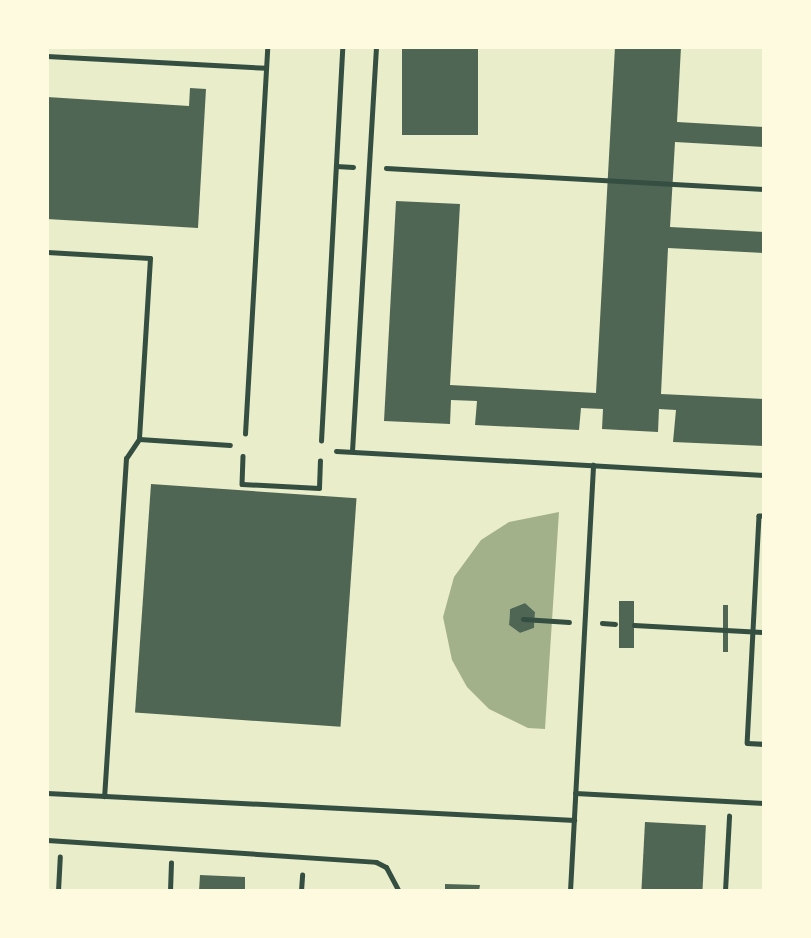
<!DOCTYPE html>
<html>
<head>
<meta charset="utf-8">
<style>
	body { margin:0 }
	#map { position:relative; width:811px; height:938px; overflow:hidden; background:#e9edc9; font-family:Raleway,sans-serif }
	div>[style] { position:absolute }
	.water>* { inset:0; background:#a3b18a }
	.building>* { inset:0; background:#4f6655; transform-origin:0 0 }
	.path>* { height:4.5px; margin:-2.25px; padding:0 2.25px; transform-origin:2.25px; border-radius:2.25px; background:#344e41 }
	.service>* { height:5px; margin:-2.5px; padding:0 2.5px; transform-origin:2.5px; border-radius:2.5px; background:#344e41 }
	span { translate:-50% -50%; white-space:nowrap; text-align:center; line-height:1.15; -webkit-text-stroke:5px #fefae0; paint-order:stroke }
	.frame { position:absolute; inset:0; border:49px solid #fefae0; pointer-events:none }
</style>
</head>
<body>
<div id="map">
	<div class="water">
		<div style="clip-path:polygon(evenodd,559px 512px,545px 729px,528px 728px,489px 709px,467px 687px,452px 660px,443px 617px,454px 577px,481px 540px,509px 522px,559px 512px,525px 603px,535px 612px,534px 628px,520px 633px,509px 625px,510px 609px,525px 603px)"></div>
	</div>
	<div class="building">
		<div style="left:402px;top:47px;width:76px;height:88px"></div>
		<div style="clip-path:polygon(615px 47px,681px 47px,677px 122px,764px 127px,764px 147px,675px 142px,670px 227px,764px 232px,764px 253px,668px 248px,661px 394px,764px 399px,764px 446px,673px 442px,676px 410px,659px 409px,658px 432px,602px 429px,603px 409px,581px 408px,579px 430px,475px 425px,477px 401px,451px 400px,450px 424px,384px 421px,396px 201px,460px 204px,450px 385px,596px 393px)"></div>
		<div style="clip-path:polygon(190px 88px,206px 89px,198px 228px,47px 219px,47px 97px,189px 106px)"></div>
		<div style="left:151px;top:484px;width:206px;height:229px;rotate:4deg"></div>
		<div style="left:619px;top:601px;width:15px;height:47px"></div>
		<div style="clip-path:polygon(525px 603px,535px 612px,534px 628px,520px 633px,509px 625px,510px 609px)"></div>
		<div style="left:723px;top:605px;width:5px;height:47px"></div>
		<div style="left:645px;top:822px;width:61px;height:69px;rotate:3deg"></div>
		<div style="clip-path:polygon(200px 875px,245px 877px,245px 891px,199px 891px)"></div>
		<div style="clip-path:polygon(445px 884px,480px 885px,479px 891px,445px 891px)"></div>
	</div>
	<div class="path">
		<div style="left:47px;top:56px;width:219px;rotate:3.1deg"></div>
		<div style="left:336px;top:166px;width:17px;rotate:3deg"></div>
		<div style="left:386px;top:168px;width:379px;rotate:3.2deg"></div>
		<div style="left:245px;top:434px;width:388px;rotate:-86.7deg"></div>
		<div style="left:321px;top:441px;width:395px;rotate:-86.9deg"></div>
		<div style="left:243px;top:456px;width:28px;rotate:92deg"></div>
		<div style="left:242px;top:484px;width:77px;rotate:3deg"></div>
		<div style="left:319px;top:488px;width:27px;rotate:-88deg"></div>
		<div style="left:764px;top:516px;width:5px;rotate:180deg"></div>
		<div style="left:759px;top:516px;width:227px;rotate:93deg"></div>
		<div style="left:747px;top:743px;width:17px;rotate:3deg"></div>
		<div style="left:523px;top:619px;width:46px;rotate:3.7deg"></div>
		<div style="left:602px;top:623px;width:13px;rotate:4deg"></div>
		<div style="left:634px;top:625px;width:128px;rotate:3.1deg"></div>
		<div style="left:58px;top:891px;width:34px;rotate:-87deg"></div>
		<div style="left:152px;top:891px;width:1px"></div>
		<div style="left:170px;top:891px;width:28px;rotate:-88deg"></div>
		<div style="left:301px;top:891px;width:16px;rotate:-86deg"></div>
		<div style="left:725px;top:891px;width:75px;rotate:-86.9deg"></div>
	</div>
	<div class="service">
		<div style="left:47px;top:252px;width:103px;rotate:3.3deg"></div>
		<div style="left:150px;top:258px;width:181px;rotate:93.5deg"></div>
		<div style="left:139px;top:439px;width:23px;rotate:124deg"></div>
		<div style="left:126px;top:458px;width:339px;rotate:93.7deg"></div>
		<div style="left:139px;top:439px;width:91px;rotate:3.8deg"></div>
		<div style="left:336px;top:451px;width:429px;rotate:3.2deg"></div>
		<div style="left:352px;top:451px;width:405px;rotate:-86.6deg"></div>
		<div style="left:47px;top:793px;width:528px;rotate:2.93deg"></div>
		<div style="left:575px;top:793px;width:189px;rotate:3deg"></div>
		<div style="left:47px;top:840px;width:330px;rotate:3.8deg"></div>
		<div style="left:376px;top:862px;width:11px;rotate:27deg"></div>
		<div style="left:386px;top:867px;width:27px;rotate:62deg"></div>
		<div style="left:570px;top:891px;width:427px;rotate:-86.9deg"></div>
	</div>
	<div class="frame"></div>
</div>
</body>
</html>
